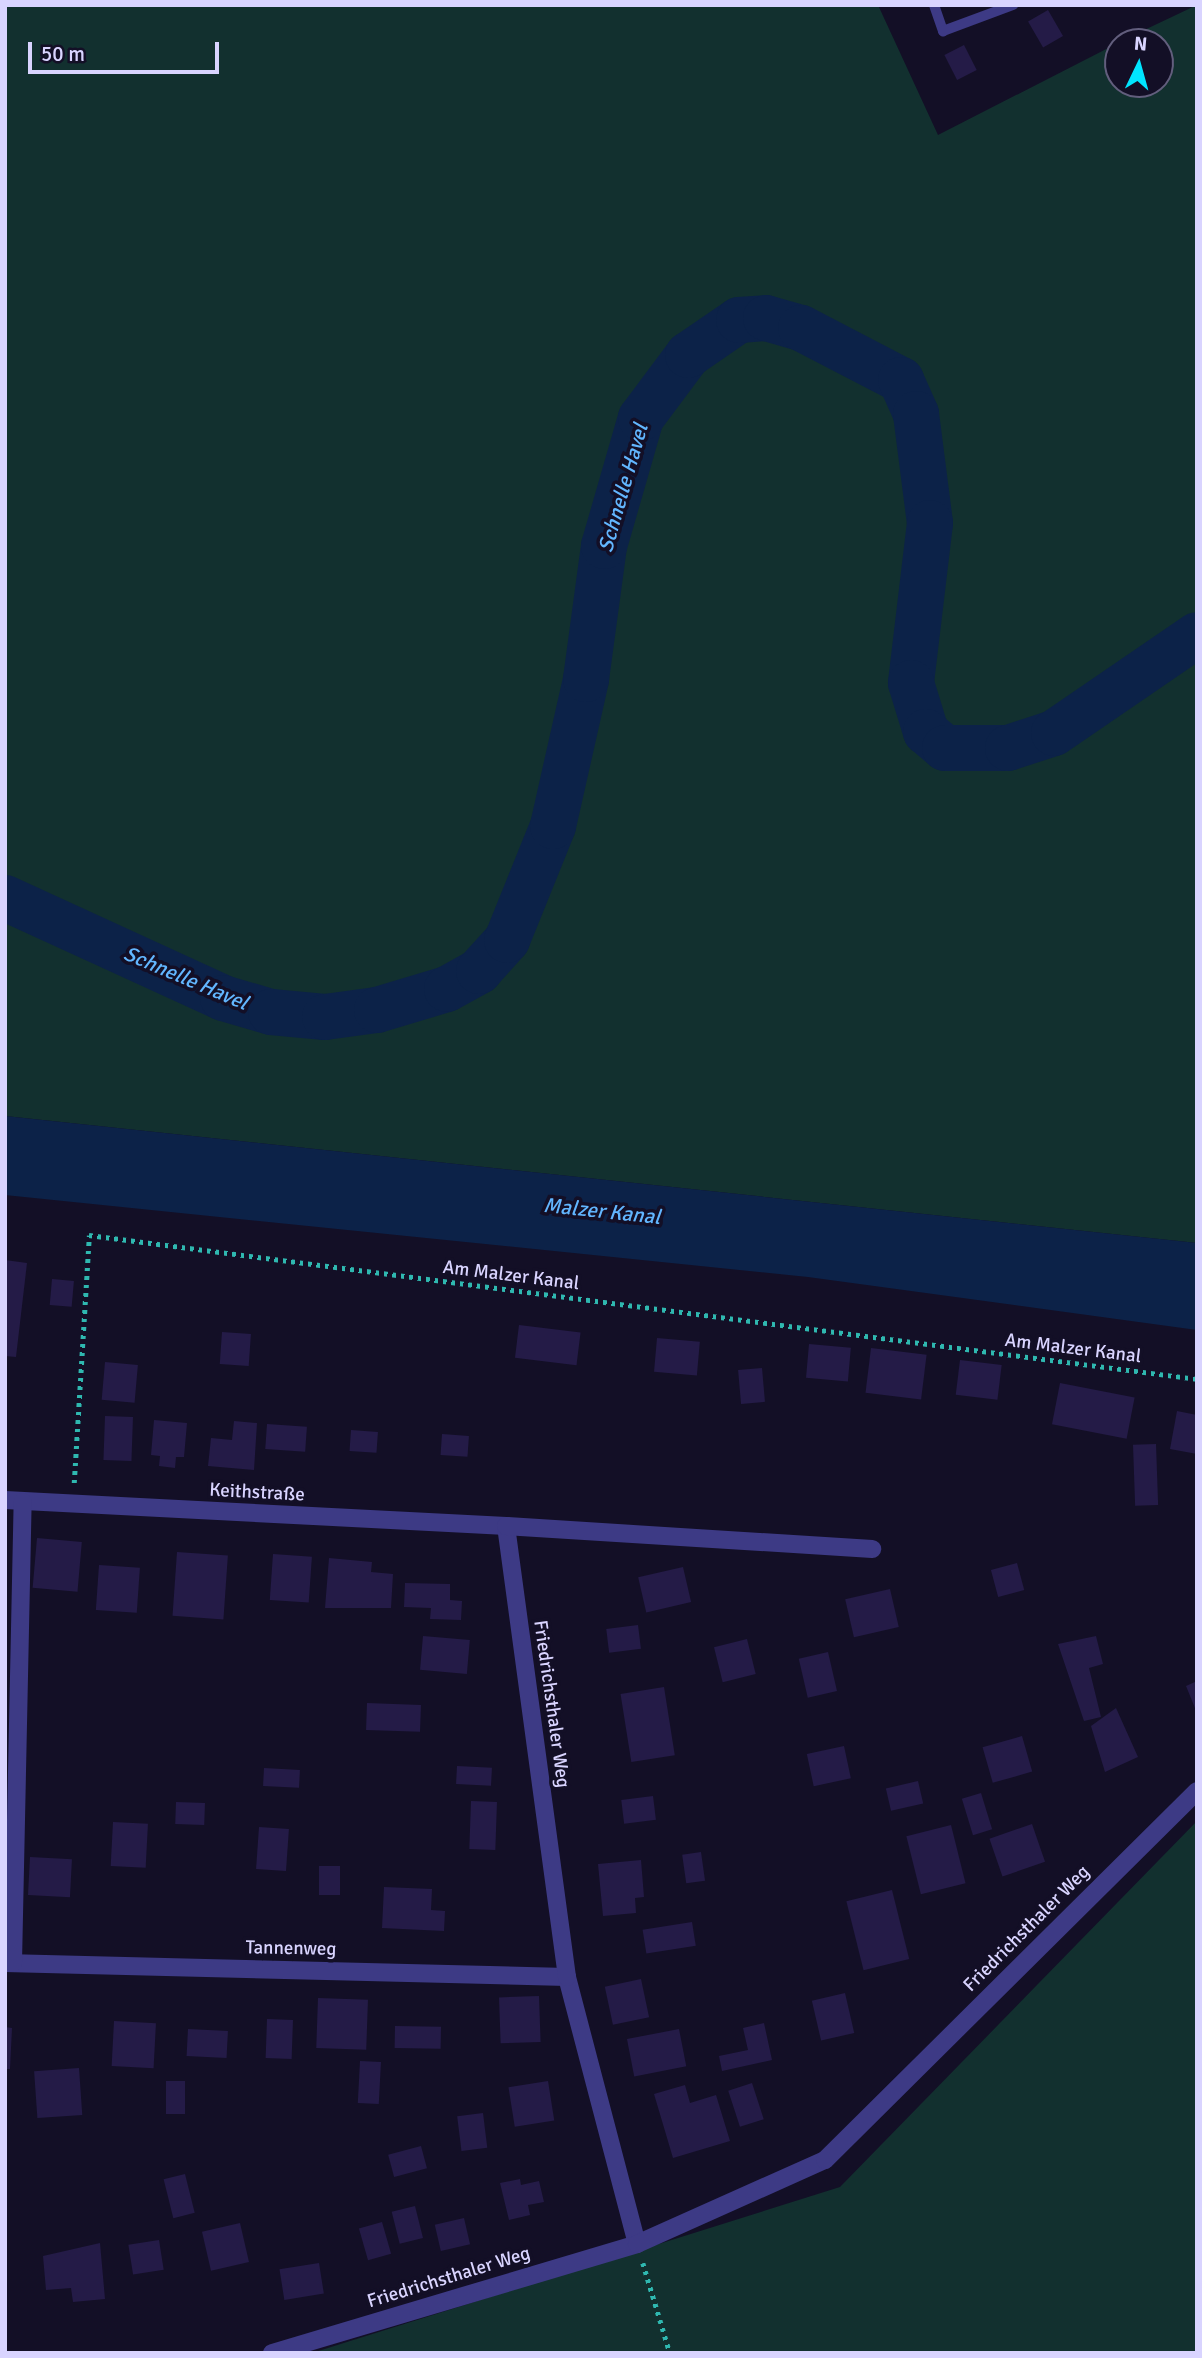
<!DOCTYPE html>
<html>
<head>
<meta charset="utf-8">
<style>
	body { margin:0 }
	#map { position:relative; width:1202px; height:2358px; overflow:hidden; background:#130f26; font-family:Signika,sans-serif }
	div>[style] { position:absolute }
	.green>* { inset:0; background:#12302f }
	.water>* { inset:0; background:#0c2248 }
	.river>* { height:46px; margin:-23px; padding:0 23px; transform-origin:23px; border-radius:23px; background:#0c2248 }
	.building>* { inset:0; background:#241b47; transform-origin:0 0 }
	.path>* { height:4.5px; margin-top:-2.25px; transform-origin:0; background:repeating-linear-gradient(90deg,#2fb8b0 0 3.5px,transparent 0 8.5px) }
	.service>* { height:10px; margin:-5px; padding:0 5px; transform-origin:5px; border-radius:5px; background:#3d3a85 }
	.minor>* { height:18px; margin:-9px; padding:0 9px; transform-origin:9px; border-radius:9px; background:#3d3a85 }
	span { translate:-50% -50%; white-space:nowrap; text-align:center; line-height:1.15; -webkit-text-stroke:7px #130f26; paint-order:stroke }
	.street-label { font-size:19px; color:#d9d4ff }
	.water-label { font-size:21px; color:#62b6ff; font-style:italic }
	.frame { position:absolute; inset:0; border:7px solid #d9d4ff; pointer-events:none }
	.north { position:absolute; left:1104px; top:28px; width:70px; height:70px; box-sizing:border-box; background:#130f26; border:2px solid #625e7d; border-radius:50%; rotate:5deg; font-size:19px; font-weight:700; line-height:28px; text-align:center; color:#d9d4ff }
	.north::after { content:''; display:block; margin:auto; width:24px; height:32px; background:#00e5ff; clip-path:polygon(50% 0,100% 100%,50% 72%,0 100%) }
	.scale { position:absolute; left:28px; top:42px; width:191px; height:32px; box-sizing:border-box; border:4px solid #d9d4ff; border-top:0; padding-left:9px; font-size:21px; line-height:24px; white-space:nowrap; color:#d9d4ff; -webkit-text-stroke:5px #130f26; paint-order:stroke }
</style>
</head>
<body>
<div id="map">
	<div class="green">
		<div style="clip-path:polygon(5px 5px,878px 5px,938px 135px,1118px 43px,1118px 84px,1160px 84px,1160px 42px,1119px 42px,1197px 5px,1197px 1243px,5px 1116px)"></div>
		<div style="clip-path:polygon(1197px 1821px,1197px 2353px,312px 2353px,840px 2187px)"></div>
	</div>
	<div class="water">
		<div style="clip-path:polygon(5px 1116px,1197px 1243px,1197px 1330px,808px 1277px,5px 1195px)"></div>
	</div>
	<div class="river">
		<div style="left:5px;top:898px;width:240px;rotate:24.6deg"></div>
		<div style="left:223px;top:998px;width:50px;rotate:16.3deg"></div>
		<div style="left:271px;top:1012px;width:54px;rotate:5.3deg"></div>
		<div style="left:325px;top:1017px;width:52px;rotate:-7.7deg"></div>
		<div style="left:377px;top:1010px;width:73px;rotate:-16.7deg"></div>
		<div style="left:447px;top:989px;width:37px;rotate:-29deg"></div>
		<div style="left:479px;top:971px;width:42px;rotate:-47.9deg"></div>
		<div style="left:507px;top:940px;width:123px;rotate:-68deg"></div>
		<div style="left:553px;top:826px;width:151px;rotate:-77.3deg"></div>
		<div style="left:586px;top:679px;width:134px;rotate:-82.3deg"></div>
		<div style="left:604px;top:546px;width:133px;rotate:-73.9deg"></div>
		<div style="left:641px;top:418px;width:79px;rotate:-53.3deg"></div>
		<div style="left:688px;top:355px;width:62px;rotate:-34.5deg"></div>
		<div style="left:739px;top:320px;width:27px;rotate:-4deg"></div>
		<div style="left:766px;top:318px;width:36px;rotate:16deg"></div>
		<div style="left:801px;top:328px;width:113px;rotate:27.5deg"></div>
		<div style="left:901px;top:380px;width:37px;rotate:66deg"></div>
		<div style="left:916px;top:414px;width:110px;rotate:82.7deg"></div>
		<div style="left:930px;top:523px;width:161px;rotate:96.8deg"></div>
		<div style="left:911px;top:683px;width:51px;rotate:73deg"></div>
		<div style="left:926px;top:732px;width:25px;rotate:40deg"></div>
		<div style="left:945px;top:748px;width:63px"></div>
		<div style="left:1008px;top:748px;width:48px;rotate:-18.1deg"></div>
		<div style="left:1054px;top:733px;width:173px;rotate:-34.4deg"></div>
	</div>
	<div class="building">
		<div style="left:1048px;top:10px;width:30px;height:23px;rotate:60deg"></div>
		<div style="left:964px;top:45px;width:28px;height:22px;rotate:63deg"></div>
		<div style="clip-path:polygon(5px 1260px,27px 1263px,16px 1357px,5px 1356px)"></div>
		<div style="left:52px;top:1279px;width:22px;height:26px;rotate:5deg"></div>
		<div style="left:519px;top:1325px;width:62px;height:33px;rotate:7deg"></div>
		<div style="left:222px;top:1332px;width:29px;height:32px;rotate:4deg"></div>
		<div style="left:657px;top:1338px;width:43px;height:34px;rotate:5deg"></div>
		<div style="left:809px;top:1344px;width:42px;height:34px;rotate:5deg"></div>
		<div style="left:871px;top:1348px;width:56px;height:45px;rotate:7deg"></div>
		<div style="left:960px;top:1360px;width:42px;height:35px;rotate:7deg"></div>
		<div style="left:105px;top:1362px;width:33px;height:38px;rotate:5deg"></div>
		<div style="left:762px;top:1368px;width:34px;height:24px;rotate:85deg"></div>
		<div style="left:1060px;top:1383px;width:76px;height:42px;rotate:11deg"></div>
		<div style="clip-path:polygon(1177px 1411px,1197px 1415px,1197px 1454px,1170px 1449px)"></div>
		<div style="left:105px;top:1416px;width:28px;height:44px;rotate:2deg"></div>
		<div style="clip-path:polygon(154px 1420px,187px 1423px,184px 1457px,176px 1457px,175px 1468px,159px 1466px,160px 1456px,151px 1455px)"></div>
		<div style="clip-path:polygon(234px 1421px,257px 1423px,254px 1470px,208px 1466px,211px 1438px,232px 1440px)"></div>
		<div style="left:267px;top:1424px;width:40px;height:25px;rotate:4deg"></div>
		<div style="left:351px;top:1430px;width:27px;height:21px;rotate:4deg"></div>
		<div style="left:442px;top:1434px;width:27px;height:21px;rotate:4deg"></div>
		<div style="left:1156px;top:1444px;width:61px;height:23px;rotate:88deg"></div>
		<div style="left:37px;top:1538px;width:45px;height:50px;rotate:5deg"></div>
		<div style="left:177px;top:1552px;width:51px;height:64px;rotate:4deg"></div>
		<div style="left:273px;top:1554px;width:39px;height:46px;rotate:4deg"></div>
		<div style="clip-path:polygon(329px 1558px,372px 1562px,371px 1572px,393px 1574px,391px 1608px,325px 1608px)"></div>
		<div style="left:1017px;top:1563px;width:28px;height:27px;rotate:75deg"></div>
		<div style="left:99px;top:1565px;width:41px;height:45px;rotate:4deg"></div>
		<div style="left:683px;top:1567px;width:36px;height:46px;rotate:77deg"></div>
		<div style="clip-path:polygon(405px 1583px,450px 1584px,450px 1600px,462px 1601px,461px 1620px,430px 1619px,431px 1608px,404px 1607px)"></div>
		<div style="left:890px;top:1589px;width:39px;height:46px;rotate:77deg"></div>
		<div style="left:638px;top:1625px;width:24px;height:32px;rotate:83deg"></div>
		<div style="left:423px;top:1636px;width:47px;height:34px;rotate:5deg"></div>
		<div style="clip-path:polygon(1096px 1636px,1103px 1664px,1089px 1668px,1101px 1717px,1084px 1721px,1058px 1644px)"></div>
		<div style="left:747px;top:1639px;width:36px;height:34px;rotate:76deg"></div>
		<div style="left:828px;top:1652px;width:40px;height:30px;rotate:77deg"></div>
		<div style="clip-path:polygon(1197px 1681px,1197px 1713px,1186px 1686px)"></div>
		<div style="left:664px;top:1687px;width:69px;height:44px;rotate:81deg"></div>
		<div style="left:367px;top:1703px;width:54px;height:27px;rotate:2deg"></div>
		<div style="clip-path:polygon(1116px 1708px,1138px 1757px,1105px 1772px,1091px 1726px)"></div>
		<div style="left:1022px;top:1736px;width:37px;height:41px;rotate:74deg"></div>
		<div style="left:844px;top:1746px;width:33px;height:38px;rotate:78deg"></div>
		<div style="left:457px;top:1766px;width:35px;height:18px;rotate:3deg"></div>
		<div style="left:264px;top:1768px;width:36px;height:18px;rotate:3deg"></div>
		<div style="left:918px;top:1781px;width:23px;height:33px;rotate:77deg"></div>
		<div style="left:981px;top:1793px;width:38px;height:20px;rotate:73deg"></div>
		<div style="left:653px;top:1796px;width:24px;height:32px;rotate:83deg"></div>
		<div style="left:471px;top:1801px;width:26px;height:48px;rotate:2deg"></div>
		<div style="left:176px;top:1802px;width:29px;height:22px;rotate:2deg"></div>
		<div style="left:113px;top:1822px;width:35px;height:44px;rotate:3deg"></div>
		<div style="left:1032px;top:1824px;width:40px;height:45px;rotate:71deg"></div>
		<div style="left:951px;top:1825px;width:60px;height:46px;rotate:76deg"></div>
		<div style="left:259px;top:1827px;width:30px;height:42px;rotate:4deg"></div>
		<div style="left:701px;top:1852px;width:29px;height:19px;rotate:82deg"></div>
		<div style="left:30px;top:1857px;width:42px;height:38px;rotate:3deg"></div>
		<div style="clip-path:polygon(641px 1860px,644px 1897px,635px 1898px,636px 1913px,603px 1916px,598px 1864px)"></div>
		<div style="left:319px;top:1866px;width:21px;height:29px"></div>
		<div style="clip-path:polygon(384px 1887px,432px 1889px,431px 1910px,445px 1911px,444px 1931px,382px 1928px)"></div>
		<div style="left:892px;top:1890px;width:71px;height:47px;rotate:76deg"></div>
		<div style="left:692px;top:1922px;width:24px;height:50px;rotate:81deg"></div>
		<div style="left:641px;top:1979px;width:39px;height:37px;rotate:78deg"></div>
		<div style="left:845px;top:1993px;width:41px;height:34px;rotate:77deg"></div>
		<div style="left:539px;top:1996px;width:46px;height:40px;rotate:88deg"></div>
		<div style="left:318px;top:1998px;width:50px;height:50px;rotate:2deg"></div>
		<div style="left:267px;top:2019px;width:26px;height:39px;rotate:2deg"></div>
		<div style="left:114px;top:2021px;width:42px;height:45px;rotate:3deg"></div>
		<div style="clip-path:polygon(764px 2023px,772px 2060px,722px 2071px,719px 2056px,748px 2050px,743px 2028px)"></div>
		<div style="left:395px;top:2026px;width:46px;height:22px;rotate:1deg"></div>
		<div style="clip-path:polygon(5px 2027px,12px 2028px,10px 2069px,5px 2069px)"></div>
		<div style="left:188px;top:2029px;width:40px;height:27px;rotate:3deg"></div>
		<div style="left:679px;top:2029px;width:38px;height:53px;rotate:79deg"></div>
		<div style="left:360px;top:2061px;width:21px;height:42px;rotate:3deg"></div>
		<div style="left:79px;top:2068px;width:47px;height:45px;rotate:86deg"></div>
		<div style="left:166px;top:2081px;width:19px;height:33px"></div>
		<div style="left:548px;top:2081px;width:40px;height:40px;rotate:81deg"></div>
		<div style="left:752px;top:2083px;width:38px;height:25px;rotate:72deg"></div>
		<div style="clip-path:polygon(685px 2085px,690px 2103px,716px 2095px,730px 2141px,673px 2158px,654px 2094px)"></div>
		<div style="left:483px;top:2113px;width:35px;height:26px;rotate:83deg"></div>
		<div style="left:421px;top:2146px;width:23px;height:34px;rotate:75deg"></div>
		<div style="left:185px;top:2174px;width:40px;height:22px;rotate:76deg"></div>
		<div style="clip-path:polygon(520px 2179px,521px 2185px,539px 2181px,544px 2202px,528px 2205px,530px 2215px,509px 2220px,500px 2183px)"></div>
		<div style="left:415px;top:2206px;width:33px;height:24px;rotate:76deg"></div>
		<div style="left:464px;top:2218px;width:27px;height:30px;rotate:77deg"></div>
		<div style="left:382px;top:2222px;width:33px;height:24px;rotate:74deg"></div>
		<div style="left:240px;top:2223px;width:40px;height:39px;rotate:77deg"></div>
		<div style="left:159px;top:2240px;width:30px;height:31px;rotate:81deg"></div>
		<div style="clip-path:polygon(100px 2243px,105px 2299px,73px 2302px,71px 2288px,46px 2290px,43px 2256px)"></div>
		<div style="left:319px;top:2263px;width:31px;height:40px;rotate:81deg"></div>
	</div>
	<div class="path">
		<div style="left:74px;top:1483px;width:248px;rotate:-86.5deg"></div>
		<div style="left:89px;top:1235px;width:1117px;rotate:7.4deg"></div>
		<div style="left:643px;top:2263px;width:94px;rotate:73.3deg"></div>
	</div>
	<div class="service">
		<div style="left:934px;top:5px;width:28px;rotate:71deg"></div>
		<div style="left:943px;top:31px;width:75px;rotate:-20.4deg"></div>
	</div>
	<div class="minor">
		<div style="left:5px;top:1500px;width:502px;rotate:2.97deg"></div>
		<div style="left:5px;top:1963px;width:562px;rotate:1.43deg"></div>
		<div style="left:13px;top:1963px;width:461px;rotate:-88.8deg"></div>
		<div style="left:637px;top:2244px;width:276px;rotate:-104.7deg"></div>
		<div style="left:567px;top:1977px;width:455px;rotate:-97.7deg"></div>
		<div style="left:506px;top:1526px;width:367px;rotate:3.6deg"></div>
		<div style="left:272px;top:2353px;width:381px;rotate:-16.6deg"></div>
		<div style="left:637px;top:2244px;width:206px;rotate:-24.1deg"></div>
		<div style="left:825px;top:2160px;width:524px;rotate:-44.77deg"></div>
	</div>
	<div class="street-label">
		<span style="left:511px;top:1276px;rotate:7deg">Am Malzer Kanal</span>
		<span style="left:1073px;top:1349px;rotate:7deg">Am Malzer Kanal</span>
		<span style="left:257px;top:1493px;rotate:3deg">Keithstraße</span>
		<span style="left:551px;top:1704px;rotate:82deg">Friedrichsthaler Weg</span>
		<span style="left:1027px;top:1929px;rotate:-45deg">Friedrichsthaler Weg</span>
		<span style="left:291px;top:1949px;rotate:1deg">Tannenweg</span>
		<span style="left:449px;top:2278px;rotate:-17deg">Friedrichsthaler Weg</span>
	</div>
	<div class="water-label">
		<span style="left:623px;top:488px;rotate:-74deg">Schnelle Havel</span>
		<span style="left:186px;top:978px;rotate:23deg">Schnelle Havel</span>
		<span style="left:602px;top:1211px;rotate:6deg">Malzer Kanal</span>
	</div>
	<div class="frame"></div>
	<div class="north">N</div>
	<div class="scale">50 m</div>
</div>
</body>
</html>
